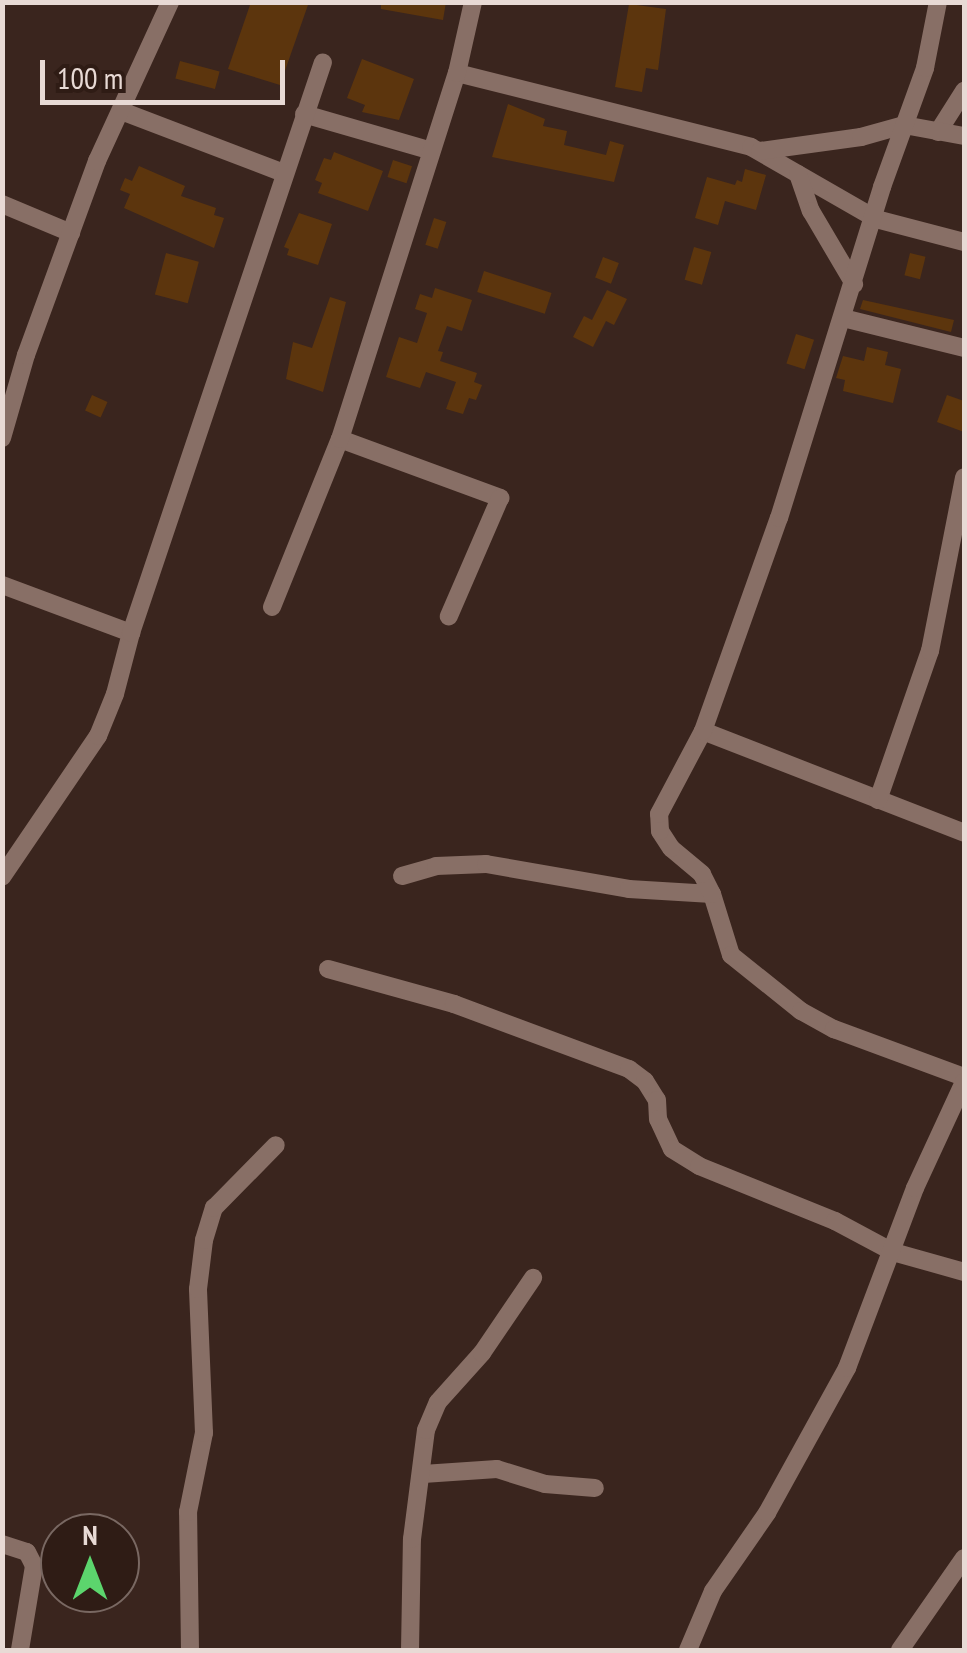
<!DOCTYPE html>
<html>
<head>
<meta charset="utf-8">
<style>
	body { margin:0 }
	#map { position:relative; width:967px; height:1653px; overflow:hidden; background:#3a251e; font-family:"PT Sans Narrow",sans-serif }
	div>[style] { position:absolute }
	.building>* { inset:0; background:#5c350d; transform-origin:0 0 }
	.street>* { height:18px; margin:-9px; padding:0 9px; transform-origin:9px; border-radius:9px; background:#886f66 }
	span { translate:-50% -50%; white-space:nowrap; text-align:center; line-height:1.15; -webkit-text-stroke:10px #2f1c15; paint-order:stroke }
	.frame { position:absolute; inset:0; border:5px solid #e8dad5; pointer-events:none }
	.north { position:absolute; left:40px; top:1513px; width:100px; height:100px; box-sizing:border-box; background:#2f1c15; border:2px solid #796862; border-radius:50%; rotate:0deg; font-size:28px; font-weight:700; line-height:40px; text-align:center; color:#e8dad5 }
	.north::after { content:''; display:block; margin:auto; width:35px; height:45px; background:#5cd56d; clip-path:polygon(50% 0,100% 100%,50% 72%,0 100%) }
	.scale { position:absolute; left:40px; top:60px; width:245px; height:45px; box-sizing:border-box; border:5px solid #e8dad5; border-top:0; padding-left:12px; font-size:30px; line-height:35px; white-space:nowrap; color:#e8dad5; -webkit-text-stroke:8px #2f1c15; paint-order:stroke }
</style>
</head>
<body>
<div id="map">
	<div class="building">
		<div style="clip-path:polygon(251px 2px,309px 2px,280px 85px,228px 69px)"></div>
		<div style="clip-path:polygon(381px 2px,446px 2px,443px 20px,381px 9px)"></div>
		<div style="clip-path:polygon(629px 4px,666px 9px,658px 70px,646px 68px,642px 92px,615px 87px)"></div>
		<div style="clip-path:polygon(362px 59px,414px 79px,399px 120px,362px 112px,365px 105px,347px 98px)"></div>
		<div style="left:180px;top:61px;width:41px;height:18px;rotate:15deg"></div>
		<div style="clip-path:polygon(508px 104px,545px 119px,543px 126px,567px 131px,564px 145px,606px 155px,610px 141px,624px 145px,614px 182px,492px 157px)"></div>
		<div style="clip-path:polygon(334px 152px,383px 171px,368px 211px,318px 193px,322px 183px,315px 180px,324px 158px,331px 160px)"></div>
		<div style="left:393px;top:160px;width:20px;height:18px;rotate:18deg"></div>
		<div style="clip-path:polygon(139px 166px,185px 186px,181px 196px,216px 208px,214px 215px,224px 218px,214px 248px,124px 208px,130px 194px,120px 190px,125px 178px,132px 181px)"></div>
		<div style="clip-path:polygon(745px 169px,766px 175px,756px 210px,725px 201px,718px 225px,695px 218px,707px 177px,735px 185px,737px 180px,742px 182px)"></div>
		<div style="clip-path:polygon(299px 213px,332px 224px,318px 265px,287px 255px,289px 249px,284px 247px)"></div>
		<div style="left:434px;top:218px;width:13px;height:28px;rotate:18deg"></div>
		<div style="left:694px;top:247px;width:18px;height:34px;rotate:16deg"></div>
		<div style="left:166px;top:253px;width:34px;height:43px;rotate:15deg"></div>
		<div style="left:910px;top:253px;width:16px;height:23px;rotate:14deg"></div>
		<div style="left:603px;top:257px;width:17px;height:22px;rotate:21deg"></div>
		<div style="left:484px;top:271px;width:71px;height:22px;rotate:18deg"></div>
		<div style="clip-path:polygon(435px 288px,472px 300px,462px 331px,447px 326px,438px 351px,443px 352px,440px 361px,477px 373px,474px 382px,482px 385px,476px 400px,469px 398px,463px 414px,446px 409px,456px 382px,426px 372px,420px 388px,386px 377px,399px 337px,417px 343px,427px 313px,415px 309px,420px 294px,432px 298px)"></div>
		<div style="clip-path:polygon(607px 290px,627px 299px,614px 325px,606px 321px,593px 347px,573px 337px,584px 316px,592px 320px)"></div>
		<div style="clip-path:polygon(330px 297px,346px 302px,323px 392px,286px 379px,293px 342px,312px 348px)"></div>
		<div style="clip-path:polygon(863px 300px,954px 320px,951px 332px,860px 309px)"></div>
		<div style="left:796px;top:334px;width:19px;height:31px;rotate:18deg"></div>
		<div style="clip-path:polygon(867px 347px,888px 352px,885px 365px,901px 369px,893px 403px,843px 391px,845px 380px,836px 378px,843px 356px,864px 361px)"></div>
		<div style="left:92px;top:395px;width:17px;height:17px;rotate:24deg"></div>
		<div style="clip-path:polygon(947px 395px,964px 401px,964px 432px,937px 422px)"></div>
	</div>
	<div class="street">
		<div style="left:457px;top:73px;width:303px;rotate:14.1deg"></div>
		<div style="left:751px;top:147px;width:144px;rotate:29.9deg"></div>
		<div style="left:876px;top:219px;width:91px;rotate:14.6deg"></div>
		<div style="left:124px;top:112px;width:171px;rotate:20.9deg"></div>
		<div style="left:304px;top:114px;width:130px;rotate:16.1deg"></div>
		<div style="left:938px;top:132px;width:49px;rotate:-57.6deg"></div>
		<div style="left:760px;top:151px;width:102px;rotate:-7.9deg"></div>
		<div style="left:861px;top:137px;width:45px;rotate:-15.6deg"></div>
		<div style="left:904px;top:125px;width:61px;rotate:10.4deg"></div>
		<div style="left:798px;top:174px;width:39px;rotate:71deg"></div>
		<div style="left:811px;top:211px;width:85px;rotate:59.5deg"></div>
		<div style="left:2px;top:204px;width:75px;rotate:22.8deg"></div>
		<div style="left:843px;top:318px;width:125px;rotate:13.9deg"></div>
		<div style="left:2px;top:438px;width:86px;rotate:-73.9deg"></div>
		<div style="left:26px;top:355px;width:207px;rotate:-69.9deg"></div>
		<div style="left:97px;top:161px;width:175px;rotate:-65.3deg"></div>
		<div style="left:340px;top:439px;width:171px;rotate:20.2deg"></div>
		<div style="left:500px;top:498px;width:129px;rotate:113.4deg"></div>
		<div style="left:2px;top:585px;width:138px;rotate:20.4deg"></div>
		<div style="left:272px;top:607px;width:181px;rotate:-68deg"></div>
		<div style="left:340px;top:439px;width:384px;rotate:-72.3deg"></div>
		<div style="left:457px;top:73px;width:73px;rotate:-77.3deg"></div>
		<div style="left:703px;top:731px;width:280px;rotate:21.3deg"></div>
		<div style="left:878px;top:800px;width:158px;rotate:-70.8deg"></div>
		<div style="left:930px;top:651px;width:177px;rotate:-78.9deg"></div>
		<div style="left:402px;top:876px;width:35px;rotate:-16deg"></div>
		<div style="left:436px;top:866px;width:50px;rotate:-2.3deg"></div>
		<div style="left:486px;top:864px;width:145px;rotate:9.9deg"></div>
		<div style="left:629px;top:889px;width:83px;rotate:3.4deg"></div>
		<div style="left:712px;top:894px;width:64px;rotate:72.7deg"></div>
		<div style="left:731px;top:955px;width:90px;rotate:38.7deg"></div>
		<div style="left:801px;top:1011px;width:38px;rotate:29deg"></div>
		<div style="left:834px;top:1029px;width:139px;rotate:20.3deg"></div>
		<div style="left:2px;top:877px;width:171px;rotate:-55.8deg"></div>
		<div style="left:98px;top:736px;width:45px;rotate:-68deg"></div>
		<div style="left:115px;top:694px;width:63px;rotate:-75.3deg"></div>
		<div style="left:131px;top:633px;width:602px;rotate:-71.41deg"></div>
		<div style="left:712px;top:894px;width:22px;rotate:-117deg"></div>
		<div style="left:702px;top:874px;width:40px;rotate:-140deg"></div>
		<div style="left:671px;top:848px;width:20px;rotate:-123deg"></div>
		<div style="left:660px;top:831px;width:17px;rotate:-93deg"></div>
		<div style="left:659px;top:814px;width:94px;rotate:-62.1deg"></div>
		<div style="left:703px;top:731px;width:226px;rotate:-70.4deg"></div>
		<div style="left:779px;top:518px;width:347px;rotate:-72.7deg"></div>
		<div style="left:882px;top:187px;width:127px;rotate:-70.1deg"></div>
		<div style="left:925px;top:68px;width:67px;rotate:-78.9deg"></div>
		<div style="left:328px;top:969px;width:131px;rotate:15.5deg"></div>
		<div style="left:454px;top:1004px;width:187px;rotate:20.4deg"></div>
		<div style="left:629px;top:1069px;width:20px;rotate:37deg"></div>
		<div style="left:645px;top:1081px;width:22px;rotate:58deg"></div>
		<div style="left:657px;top:1100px;width:19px;rotate:87deg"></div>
		<div style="left:658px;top:1119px;width:33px;rotate:65deg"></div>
		<div style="left:672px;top:1149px;width:32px;rotate:32deg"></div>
		<div style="left:699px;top:1166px;width:147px;rotate:22deg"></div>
		<div style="left:835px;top:1221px;width:66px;rotate:28.1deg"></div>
		<div style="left:893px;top:1252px;width:74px;rotate:15.7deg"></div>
		<div style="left:423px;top:1474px;width:74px;rotate:-3.9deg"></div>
		<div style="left:497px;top:1469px;width:50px;rotate:17.4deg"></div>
		<div style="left:545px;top:1484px;width:50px;rotate:4.6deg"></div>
		<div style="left:2px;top:1544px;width:26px;rotate:18deg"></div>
		<div style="left:27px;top:1552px;width:16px;rotate:63deg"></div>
		<div style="left:34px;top:1566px;width:85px;rotate:99.5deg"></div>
		<div style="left:190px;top:1650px;width:138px;rotate:-90.8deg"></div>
		<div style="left:188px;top:1512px;width:81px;rotate:-78.6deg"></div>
		<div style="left:204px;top:1433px;width:144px;rotate:-92.4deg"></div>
		<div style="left:198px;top:1289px;width:49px;rotate:-83deg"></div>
		<div style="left:204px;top:1240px;width:34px;rotate:-73deg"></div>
		<div style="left:214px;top:1208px;width:88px;rotate:-45.5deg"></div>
		<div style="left:410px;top:1650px;width:111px;rotate:-89deg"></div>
		<div style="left:412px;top:1539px;width:110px;rotate:-82.7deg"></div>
		<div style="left:426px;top:1430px;width:30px;rotate:-67deg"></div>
		<div style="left:438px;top:1402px;width:66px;rotate:-48.1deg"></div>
		<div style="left:482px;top:1353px;width:91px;rotate:-55.8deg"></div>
		<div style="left:688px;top:1650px;width:64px;rotate:-67deg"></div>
		<div style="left:713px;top:1591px;width:95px;rotate:-55.3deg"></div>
		<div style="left:767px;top:1513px;width:166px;rotate:-61.1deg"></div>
		<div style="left:847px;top:1368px;width:192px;rotate:-69.3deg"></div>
		<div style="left:915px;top:1188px;width:117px;rotate:-65.2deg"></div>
		<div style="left:900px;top:1650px;width:112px;rotate:-55.2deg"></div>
	</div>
	<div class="frame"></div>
	<div class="north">N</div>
	<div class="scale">100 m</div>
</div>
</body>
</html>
